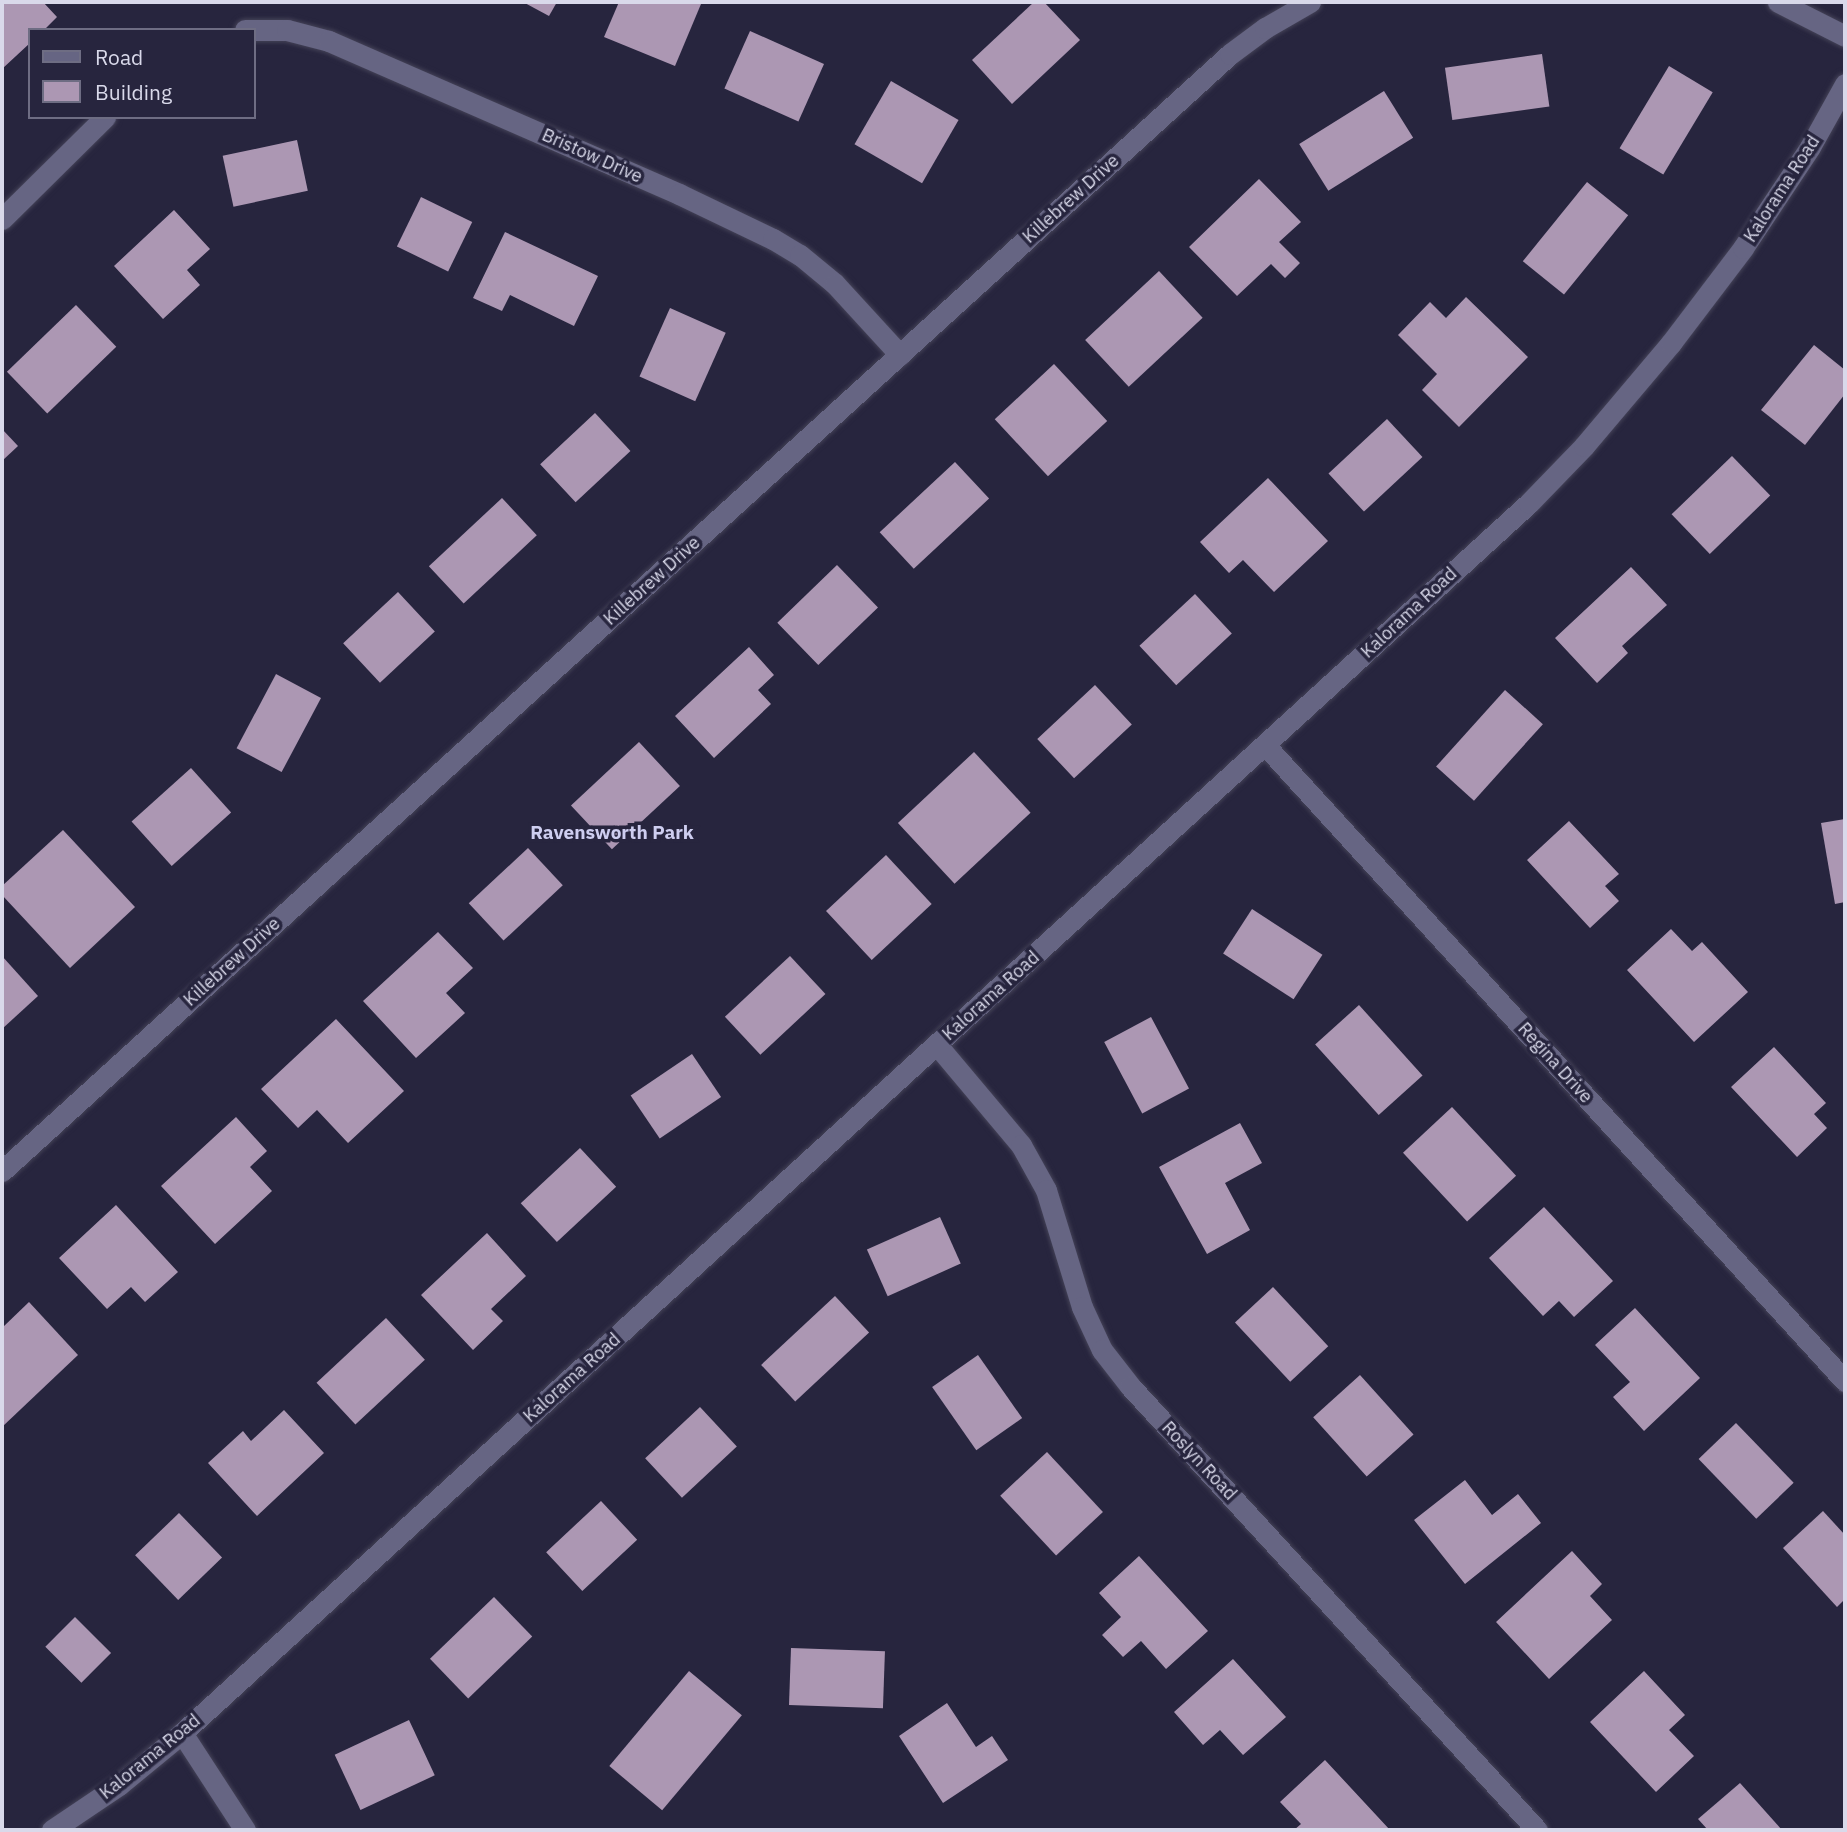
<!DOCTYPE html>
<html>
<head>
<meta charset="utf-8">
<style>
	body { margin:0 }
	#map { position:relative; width:1847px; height:1832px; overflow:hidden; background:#27253e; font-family:"IBM Plex Sans",sans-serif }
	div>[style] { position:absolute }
	.building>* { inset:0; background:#ac97b3; transform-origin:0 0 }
	.roads { filter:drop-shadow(0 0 2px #444257) drop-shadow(0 0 2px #444257) }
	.minor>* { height:21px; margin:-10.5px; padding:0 10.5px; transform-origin:10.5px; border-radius:10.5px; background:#666583 }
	span { translate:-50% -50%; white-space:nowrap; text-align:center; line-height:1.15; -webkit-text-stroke:7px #27253e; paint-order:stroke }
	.street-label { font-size:18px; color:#d9d9ea }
	.neighbourhood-label { font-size:19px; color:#cecef0; font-weight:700 }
	.frame { position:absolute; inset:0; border:4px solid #d9d9ea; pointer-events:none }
	.legend { position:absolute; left:28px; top:28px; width:228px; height:91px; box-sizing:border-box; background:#27253e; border:2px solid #6e6d83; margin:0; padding:9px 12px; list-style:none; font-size:21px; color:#d9d9ea }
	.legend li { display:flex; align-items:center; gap:14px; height:35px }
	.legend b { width:35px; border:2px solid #6e6d83 }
</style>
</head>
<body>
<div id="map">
	<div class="building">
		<div style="clip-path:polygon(2px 2px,43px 2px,57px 17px,44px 30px,30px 30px,30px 43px,2px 69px)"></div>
		<div style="clip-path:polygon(523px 2px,557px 2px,549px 16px)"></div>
		<div style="clip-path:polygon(619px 2px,701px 4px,675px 66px,604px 37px)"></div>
		<div style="clip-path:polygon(1034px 2px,1044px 2px,1080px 40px,1012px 104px,972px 60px)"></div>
		<div style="left:750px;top:31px;width:81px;height:63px;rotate:24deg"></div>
		<div style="left:1542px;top:54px;width:53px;height:98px;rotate:82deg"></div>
		<div style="left:1669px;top:66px;width:51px;height:96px;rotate:31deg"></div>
		<div style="left:891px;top:81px;width:78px;height:73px;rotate:30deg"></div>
		<div style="left:1384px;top:91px;width:55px;height:100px;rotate:58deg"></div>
		<div style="left:297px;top:140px;width:52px;height:76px;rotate:78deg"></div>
		<div style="clip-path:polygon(1259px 179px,1301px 222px,1279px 242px,1300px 263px,1285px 278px,1271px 264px,1237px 296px,1189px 247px)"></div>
		<div style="left:1587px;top:182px;width:53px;height:102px;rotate:39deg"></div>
		<div style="left:421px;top:197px;width:57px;height:55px;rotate:26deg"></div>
		<div style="clip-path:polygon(174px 210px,210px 249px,187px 270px,200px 285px,163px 319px,114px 266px)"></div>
		<div style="clip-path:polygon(505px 232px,598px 276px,574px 326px,510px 295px,502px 311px,473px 298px)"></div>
		<div style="left:1159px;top:271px;width:64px;height:101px;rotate:47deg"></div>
		<div style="clip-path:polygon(1466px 297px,1528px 357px,1459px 427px,1422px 390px,1437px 374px,1398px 335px,1430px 302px,1446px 318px)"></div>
		<div style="left:76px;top:305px;width:58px;height:96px;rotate:46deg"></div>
		<div style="left:670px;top:308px;width:61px;height:75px;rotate:24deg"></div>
		<div style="clip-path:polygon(1814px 345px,1845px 370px,1845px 394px,1805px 445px,1761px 410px)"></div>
		<div style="left:1054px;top:364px;width:78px;height:81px;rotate:47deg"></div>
		<div style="left:595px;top:413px;width:52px;height:75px;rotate:47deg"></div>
		<div style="left:1387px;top:419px;width:52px;height:80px;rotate:47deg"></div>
		<div style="clip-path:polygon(2px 429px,18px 446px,2px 461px)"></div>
		<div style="left:1732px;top:456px;width:55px;height:84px;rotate:46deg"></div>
		<div style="left:955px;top:462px;width:50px;height:103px;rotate:47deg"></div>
		<div style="clip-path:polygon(1268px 478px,1328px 541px,1274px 592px,1243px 560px,1229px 573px,1200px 542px)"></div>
		<div style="left:502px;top:498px;width:51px;height:100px;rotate:47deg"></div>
		<div style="left:837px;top:565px;width:59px;height:83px;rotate:46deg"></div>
		<div style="clip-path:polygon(1631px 567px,1667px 605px,1622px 646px,1628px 653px,1597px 683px,1555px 638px)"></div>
		<div style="left:398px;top:592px;width:54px;height:75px;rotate:47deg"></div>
		<div style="left:1195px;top:594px;width:54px;height:76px;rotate:47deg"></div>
		<div style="clip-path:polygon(749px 647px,774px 675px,758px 690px,771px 704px,714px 758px,675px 716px)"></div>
		<div style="left:276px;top:674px;width:51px;height:84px;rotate:28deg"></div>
		<div style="left:1095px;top:685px;width:54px;height:79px;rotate:47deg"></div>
		<div style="left:1505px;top:690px;width:51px;height:103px;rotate:42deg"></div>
		<div style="left:639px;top:742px;width:60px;height:93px;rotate:47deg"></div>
		<div style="left:974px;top:752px;width:83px;height:104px;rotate:47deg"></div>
		<div style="left:191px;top:768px;width:60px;height:80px;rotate:48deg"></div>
		<div style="clip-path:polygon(1845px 819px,1845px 902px,1835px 904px,1821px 823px)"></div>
		<div style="clip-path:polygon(1569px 821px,1619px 874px,1605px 886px,1619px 901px,1590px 928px,1527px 860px)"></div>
		<div style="clip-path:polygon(63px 830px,135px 907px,70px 968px,2px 895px,2px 886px)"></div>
		<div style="left:528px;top:848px;width:51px;height:81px;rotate:47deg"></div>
		<div style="left:886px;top:855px;width:67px;height:82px;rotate:47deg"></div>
		<div style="left:1252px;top:909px;width:84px;height:53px;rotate:33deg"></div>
		<div style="clip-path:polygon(1671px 929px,1692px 951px,1702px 942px,1748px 992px,1694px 1042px,1627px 970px)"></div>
		<div style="clip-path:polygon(438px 932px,473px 968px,446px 993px,465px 1013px,416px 1058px,363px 1001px)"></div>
		<div style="clip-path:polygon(2px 956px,38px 996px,2px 1029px)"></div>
		<div style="left:790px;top:956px;width:52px;height:89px;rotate:47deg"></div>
		<div style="left:1359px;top:1005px;width:95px;height:59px;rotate:48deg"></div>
		<div style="left:1151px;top:1017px;width:81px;height:53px;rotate:62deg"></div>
		<div style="clip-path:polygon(336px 1019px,404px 1091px,348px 1143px,317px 1110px,298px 1128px,261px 1089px)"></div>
		<div style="clip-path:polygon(1774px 1047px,1826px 1103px,1814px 1114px,1827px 1128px,1797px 1157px,1731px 1087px)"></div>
		<div style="left:692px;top:1054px;width:52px;height:74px;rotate:56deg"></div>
		<div style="left:1452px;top:1107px;width:94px;height:67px;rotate:47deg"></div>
		<div style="clip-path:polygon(236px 1117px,267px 1151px,250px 1167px,272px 1191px,215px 1244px,161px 1186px)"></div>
		<div style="clip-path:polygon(1240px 1123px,1262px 1163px,1225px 1183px,1250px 1230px,1207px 1254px,1159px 1167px)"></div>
		<div style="left:580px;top:1148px;width:53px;height:81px;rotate:47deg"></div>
		<div style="clip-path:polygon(116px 1205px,178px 1272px,145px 1302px,131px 1287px,107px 1309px,59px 1258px)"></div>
		<div style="clip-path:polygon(1544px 1207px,1613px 1281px,1574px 1317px,1559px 1301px,1543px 1316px,1489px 1258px)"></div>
		<div style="left:940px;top:1217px;width:51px;height:80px;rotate:66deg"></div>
		<div style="clip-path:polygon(487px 1233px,526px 1276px,491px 1309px,503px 1321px,473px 1350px,421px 1295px)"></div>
		<div style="left:1273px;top:1287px;width:81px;height:52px;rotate:47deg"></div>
		<div style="left:835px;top:1296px;width:50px;height:101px;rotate:47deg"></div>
		<div style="clip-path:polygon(29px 1302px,78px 1355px,2px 1427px,2px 1328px)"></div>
		<div style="clip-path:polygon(1635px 1308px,1700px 1378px,1644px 1431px,1613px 1397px,1630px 1382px,1595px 1345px)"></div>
		<div style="left:386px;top:1318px;width:57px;height:95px;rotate:47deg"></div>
		<div style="left:978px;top:1355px;width:77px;height:56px;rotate:55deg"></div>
		<div style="left:1360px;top:1375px;width:80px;height:63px;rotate:48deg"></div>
		<div style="left:700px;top:1407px;width:54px;height:75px;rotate:47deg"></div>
		<div style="clip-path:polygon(284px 1410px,324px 1453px,257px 1516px,208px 1463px,243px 1431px,251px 1441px)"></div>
		<div style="left:1736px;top:1423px;width:83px;height:52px;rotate:46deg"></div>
		<div style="left:1047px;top:1452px;width:82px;height:64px;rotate:47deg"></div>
		<div style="clip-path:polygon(1465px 1480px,1492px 1515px,1518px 1494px,1541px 1523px,1465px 1584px,1414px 1520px)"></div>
		<div style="left:601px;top:1501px;width:53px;height:75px;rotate:47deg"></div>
		<div style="clip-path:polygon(1823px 1511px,1845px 1535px,1845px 1599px,1837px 1607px,1783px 1548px)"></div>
		<div style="left:179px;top:1513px;width:62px;height:61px;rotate:46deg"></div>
		<div style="clip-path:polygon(1572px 1551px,1602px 1584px,1590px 1596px,1612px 1620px,1549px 1679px,1496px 1622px)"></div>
		<div style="clip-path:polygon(1139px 1556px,1208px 1631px,1166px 1669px,1141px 1641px,1123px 1657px,1102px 1635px,1121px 1617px,1099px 1593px)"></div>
		<div style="left:494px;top:1597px;width:55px;height:89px;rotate:46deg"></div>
		<div style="left:75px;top:1617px;width:51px;height:42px;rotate:45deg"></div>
		<div style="left:791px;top:1648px;width:94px;height:57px;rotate:2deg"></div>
		<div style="clip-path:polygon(1233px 1659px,1286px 1717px,1243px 1755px,1220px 1730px,1203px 1745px,1174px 1712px)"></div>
		<div style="left:689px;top:1671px;width:69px;height:124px;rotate:40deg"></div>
		<div style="clip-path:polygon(1644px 1671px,1685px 1715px,1669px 1730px,1694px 1756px,1656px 1792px,1590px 1722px)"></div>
		<div style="clip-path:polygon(947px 1703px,976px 1747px,992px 1736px,1008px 1760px,943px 1803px,899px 1736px)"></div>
		<div style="left:409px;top:1720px;width:61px;height:82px;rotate:65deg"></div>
		<div style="clip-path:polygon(1325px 1760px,1390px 1830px,1294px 1830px,1301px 1824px,1280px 1802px)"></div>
		<div style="clip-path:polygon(1740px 1783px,1782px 1830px,1708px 1830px,1698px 1819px)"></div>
	</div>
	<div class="roads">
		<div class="minor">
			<div style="left:1778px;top:2px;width:75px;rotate:26.9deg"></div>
			<div style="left:245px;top:30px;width:42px"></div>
			<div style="left:287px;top:30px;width:43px;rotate:14.7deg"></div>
			<div style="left:329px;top:41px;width:382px;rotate:23.6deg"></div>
			<div style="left:679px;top:194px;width:104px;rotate:25.6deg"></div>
			<div style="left:773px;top:239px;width:31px;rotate:31deg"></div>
			<div style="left:800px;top:255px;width:45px;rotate:39.6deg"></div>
			<div style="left:835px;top:284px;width:96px;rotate:47.5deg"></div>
			<div style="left:2px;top:219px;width:145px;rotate:-44.7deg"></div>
			<div style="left:1265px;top:745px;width:861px;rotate:47.64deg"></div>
			<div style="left:937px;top:1045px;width:131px;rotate:50deg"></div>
			<div style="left:1021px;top:1145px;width:51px;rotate:60.9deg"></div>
			<div style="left:1046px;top:1190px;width:122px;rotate:72.9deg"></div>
			<div style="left:1082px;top:1307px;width:47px;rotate:65.1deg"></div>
			<div style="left:1102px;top:1350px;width:46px;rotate:52.1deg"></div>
			<div style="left:1130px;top:1386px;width:602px;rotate:47.49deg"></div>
			<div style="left:2px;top:1171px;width:1660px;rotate:-42.29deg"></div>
			<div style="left:1230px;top:54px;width:44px;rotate:-36.6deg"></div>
			<div style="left:1265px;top:28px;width:52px;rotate:-30deg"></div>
			<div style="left:182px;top:1733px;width:116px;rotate:57deg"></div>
			<div style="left:52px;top:1830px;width:81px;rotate:-33.9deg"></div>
			<div style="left:119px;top:1785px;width:82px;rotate:-39.5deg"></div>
			<div style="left:182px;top:1733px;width:1824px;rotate:-42.4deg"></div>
			<div style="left:1529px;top:503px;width:79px;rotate:-46deg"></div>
			<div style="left:1584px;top:446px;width:135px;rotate:-49.8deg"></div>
			<div style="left:1671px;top:343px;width:119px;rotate:-52.8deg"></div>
			<div style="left:1743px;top:248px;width:121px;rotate:-56.4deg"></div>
			<div style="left:1810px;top:147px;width:72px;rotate:-60.9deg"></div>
		</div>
	</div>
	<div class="street-label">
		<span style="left:592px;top:156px;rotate:24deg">Bristow Drive</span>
		<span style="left:1782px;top:189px;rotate:-57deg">Kalorama Road</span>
		<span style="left:1071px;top:199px;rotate:-42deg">Killebrew Drive</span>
		<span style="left:652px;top:581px;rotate:-42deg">Killebrew Drive</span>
		<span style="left:1409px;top:613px;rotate:-43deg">Kalorama Road</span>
		<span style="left:232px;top:962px;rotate:-42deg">Killebrew Drive</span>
		<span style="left:991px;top:996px;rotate:-42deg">Kalorama Road</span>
		<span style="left:1555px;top:1063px;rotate:48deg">Regina Drive</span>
		<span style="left:572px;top:1378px;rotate:-42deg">Kalorama Road</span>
		<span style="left:1199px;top:1461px;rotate:47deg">Roslyn Road</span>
		<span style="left:150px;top:1757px;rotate:-39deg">Kalorama Road</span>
	</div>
	<div class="neighbourhood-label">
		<span style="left:612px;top:833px">Ravensworth Park</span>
	</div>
	<div class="frame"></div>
	<ul class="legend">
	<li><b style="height:9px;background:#666583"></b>Road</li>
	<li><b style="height:19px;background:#ac97b3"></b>Building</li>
	</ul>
</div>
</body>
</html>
